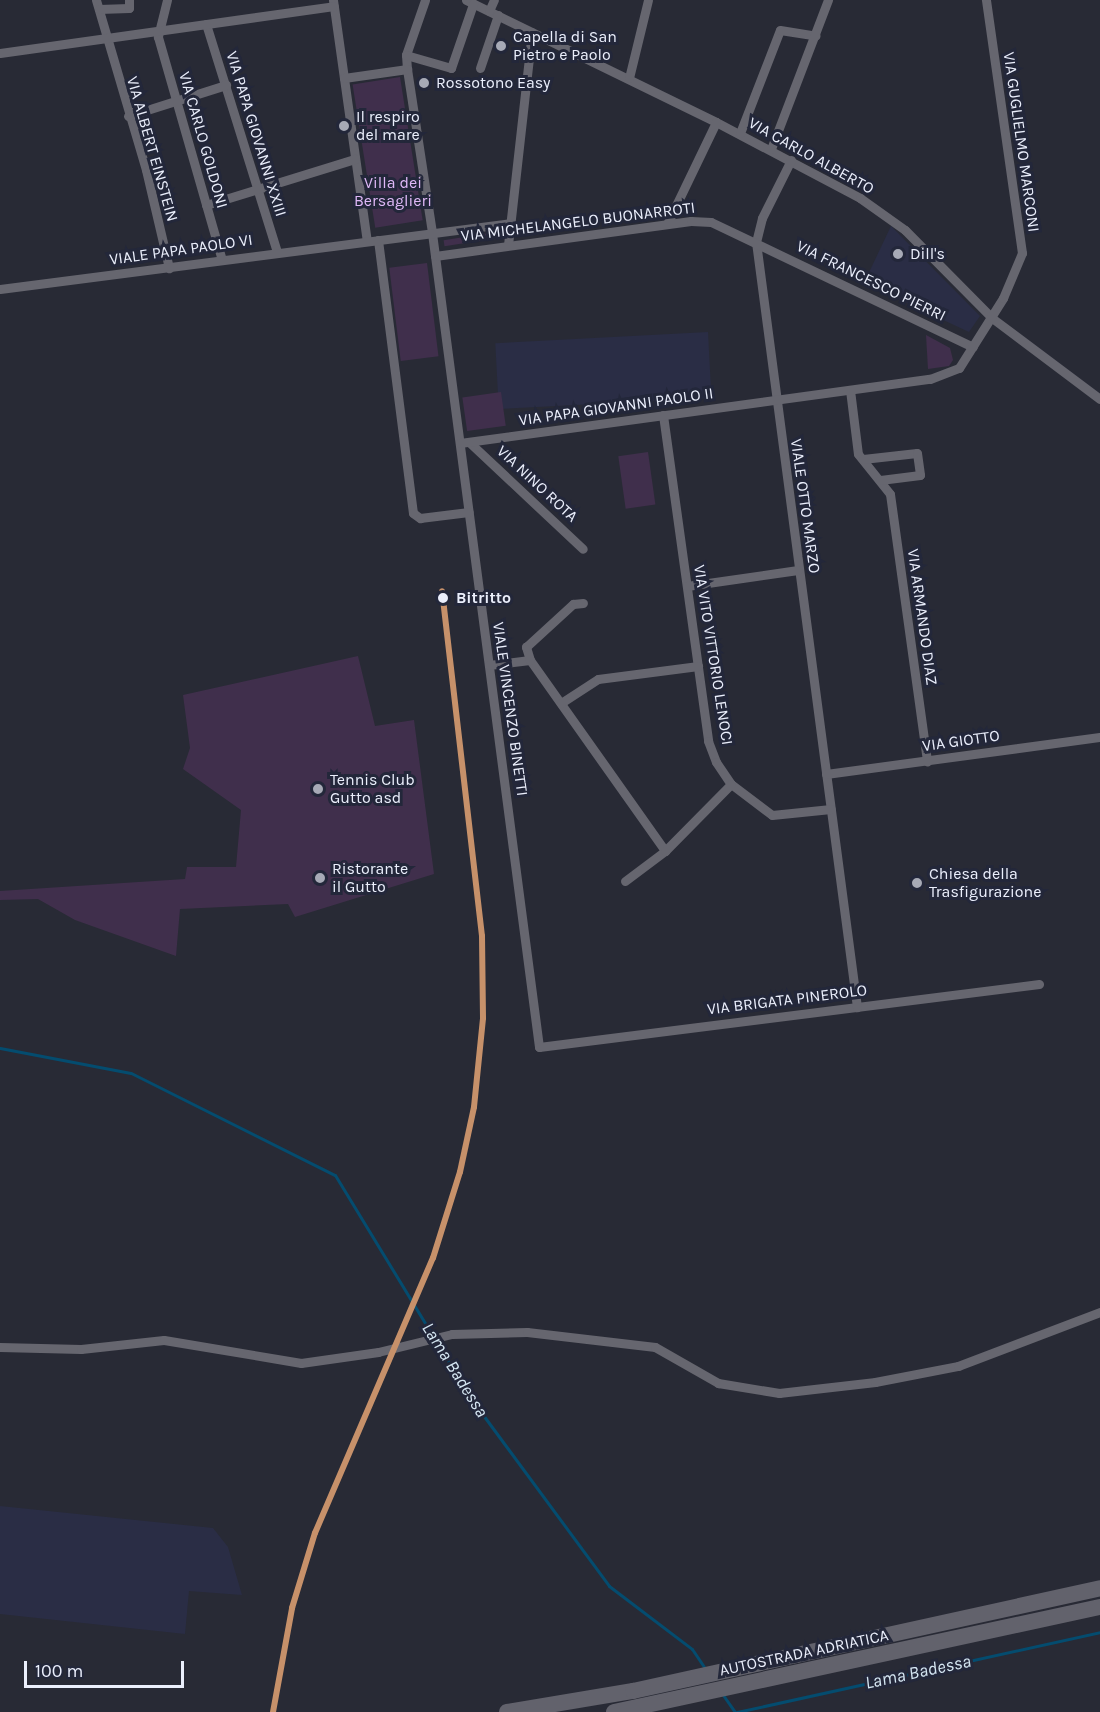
<!DOCTYPE html>
<html>
<head>
<meta charset="utf-8">
<style>
	body { margin:0 }
	#map { position:relative; width:1100px; height:1712px; overflow:hidden; background:#282a35; font-family:Karla,sans-serif }
	div>[style] { position:absolute }
	.built>* { inset:0; background:#2a2d45; transform-origin:0 0 }
	.green>* { inset:0; background:#402f4c; transform-origin:0 0 }
	.stream>* { height:3px; margin:-1.5px; padding:0 1.5px; transform-origin:1.5px; border-radius:1.5px; background:#044c6f }
	.minor>* { height:9px; margin:-4.5px; padding:0 4.5px; transform-origin:4.5px; border-radius:4.5px; background:#66666f }
	.motorway>* { height:16px; margin:-8px; padding:0 8px; transform-origin:8px; border-radius:8px; background:#62626c }
	.rail>* { height:3px; margin-top:-1.5px; transform-origin:0; background:repeating-linear-gradient(90deg,#666670 0 8px,transparent 0 16px) }
	.rail-1>* { height:6px; margin:-3px; padding:0 3px; transform-origin:3px; border-radius:3px; background:#c7916a }
	.dots>* { width:16px; height:16px; translate:-50% -50%; box-sizing:border-box; border:3px solid #23273a; border-radius:50% }
	span { translate:-50% -50%; white-space:nowrap; text-align:center; line-height:1.15; -webkit-text-stroke:6px #23273a; paint-order:stroke }
	.poi-label { font-size:16px; color:#ebeffc }
	.left { translate:0 -50%; text-align:left }
	.street-label { font-size:16px; color:#ebeffc }
	.park-label { font-size:16px; color:#dfb8f7 }
	.stop-label { font-size:16px; color:#ebeffc; font-weight:700 }
	.water-label { font-size:18px; color:#d6e7f3; font-style:italic }
	.scale { position:absolute; left:24px; top:1661px; width:160px; height:27px; box-sizing:border-box; border:3px solid #ebeffc; border-top:0; padding-left:8px; font-size:18px; line-height:21px; white-space:nowrap; color:#ebeffc; -webkit-text-stroke:4px #23273a; paint-order:stroke }
</style>
</head>
<body>
<div id="map">
	<div class="built">
		<div style="clip-path:polygon(891px 226px,980px 316px,969px 332px,864px 283px)"></div>
		<div style="left:708px;top:332px;width:66px;height:213px;rotate:87deg"></div>
		<div style="clip-path:polygon(0 1506px,213px 1528px,228px 1547px,242px 1595px,189px 1591px,185px 1634px,0 1614px)"></div>
	</div>
	<div class="green">
		<div style="left:400px;top:77px;width:145px;height:48px;rotate:81deg"></div>
		<div style="left:490px;top:233px;width:6px;height:47px;rotate:81deg"></div>
		<div style="left:427px;top:263px;width:94px;height:38px;rotate:83deg"></div>
		<div style="clip-path:polygon(926px 335px,950px 348px,953px 360px,949px 366px,928px 369px)"></div>
		<div style="left:501px;top:392px;width:34px;height:39px;rotate:82deg"></div>
		<div style="left:648px;top:452px;width:53px;height:30px;rotate:82deg"></div>
		<div style="clip-path:polygon(358px 656px,375px 726px,414px 720px,434px 874px,295px 917px,288px 904px,180px 909px,176px 956px,75px 920px,38px 899px,0 900px,0 891px,185px 879px,187px 867px,236px 867px,241px 810px,183px 769px,190px 748px,183px 695px)"></div>
	</div>
	<div class="stream">
		<div style="left:0;top:1048px;width:133px;rotate:10.8deg"></div>
		<div style="left:131px;top:1073px;width:228px;rotate:26.6deg"></div>
		<div style="left:335px;top:1175px;width:263px;rotate:58.7deg"></div>
		<div style="left:472px;top:1400px;width:231px;rotate:53.6deg"></div>
		<div style="left:609px;top:1586px;width:104px;rotate:37.2deg"></div>
		<div style="left:692px;top:1649px;width:25px;rotate:56deg"></div>
		<div style="left:723px;top:1695px;width:21px;rotate:55deg"></div>
		<div style="left:737px;top:1712px;width:372px;rotate:-12.4deg"></div>
	</div>
	<div class="minor">
		<div style="left:96px;top:0;width:177px;rotate:73.6deg"></div>
		<div style="left:146px;top:170px;width:101px;rotate:76.8deg"></div>
		<div style="left:167px;top:0;width:38px;rotate:104deg"></div>
		<div style="left:158px;top:37px;width:232px;rotate:74deg"></div>
		<div style="left:333px;top:0;width:243px;rotate:82deg"></div>
		<div style="left:425px;top:0;width:58px;rotate:109.1deg"></div>
		<div style="left:406px;top:55px;width:14px;rotate:86deg"></div>
		<div style="left:407px;top:69px;width:166px;rotate:81.3deg"></div>
		<div style="left:432px;top:233px;width:821px;rotate:82.51deg"></div>
		<div style="left:539px;top:1047px;width:504px;rotate:-7.18deg"></div>
		<div style="left:466px;top:0;width:278px;rotate:26deg"></div>
		<div style="left:716px;top:122px;width:163px;rotate:27.8deg"></div>
		<div style="left:860px;top:198px;width:55px;rotate:35.4deg"></div>
		<div style="left:905px;top:230px;width:124px;rotate:45.3deg"></div>
		<div style="left:992px;top:318px;width:135px;rotate:36.9deg"></div>
		<div style="left:99px;top:9px;width:30px;rotate:-2deg"></div>
		<div style="left:129px;top:8px;width:8px;rotate:-90deg"></div>
		<div style="left:489px;top:11px;width:12px;rotate:-66deg"></div>
		<div style="left:206px;top:24px;width:239px;rotate:72.7deg"></div>
		<div style="left:0;top:53px;width:337px;rotate:-8deg"></div>
		<div style="left:406px;top:55px;width:47px;rotate:16.1deg"></div>
		<div style="left:451px;top:68px;width:68px;rotate:-71deg"></div>
		<div style="left:480px;top:68px;width:56px;rotate:-71.2deg"></div>
		<div style="left:344px;top:78px;width:64px;rotate:-8.1deg"></div>
		<div style="left:629px;top:78px;width:80px;rotate:-76.3deg"></div>
		<div style="left:128px;top:116px;width:103px;rotate:-17.6deg"></div>
		<div style="left:740px;top:133px;width:110px;rotate:-68.8deg"></div>
		<div style="left:780px;top:30px;width:36px;rotate:9deg"></div>
		<div style="left:771px;top:149px;width:160px;rotate:-69.1deg"></div>
		<div style="left:791px;top:160px;width:65px;rotate:116.6deg"></div>
		<div style="left:762px;top:218px;width:25px;rotate:104deg"></div>
		<div style="left:756px;top:242px;width:772px;rotate:82.48deg"></div>
		<div style="left:206px;top:205px;width:156px;rotate:-17.2deg"></div>
		<div style="left:667px;top:224px;width:113px;rotate:-64.3deg"></div>
		<div style="left:378px;top:240px;width:275px;rotate:82.7deg"></div>
		<div style="left:413px;top:513px;width:9px;rotate:36deg"></div>
		<div style="left:420px;top:518px;width:49px;rotate:-7deg"></div>
		<div style="left:508px;top:245px;width:214px;rotate:-83.6deg"></div>
		<div style="left:435px;top:256px;width:258px;rotate:-7.8deg"></div>
		<div style="left:691px;top:221px;width:20px;rotate:3deg"></div>
		<div style="left:711px;top:222px;width:290px;rotate:25.5deg"></div>
		<div style="left:0;top:289px;width:515px;rotate:-7.36deg"></div>
		<div style="left:850px;top:390px;width:64px;rotate:82.9deg"></div>
		<div style="left:858px;top:454px;width:51px;rotate:51.3deg"></div>
		<div style="left:890px;top:494px;width:270px;rotate:82.1deg"></div>
		<div style="left:663px;top:415px;width:329px;rotate:82.1deg"></div>
		<div style="left:708px;top:741px;width:22px;rotate:69deg"></div>
		<div style="left:716px;top:762px;width:27px;rotate:56deg"></div>
		<div style="left:731px;top:784px;width:51px;rotate:37.1deg"></div>
		<div style="left:772px;top:815px;width:59px;rotate:-5.8deg"></div>
		<div style="left:469px;top:442px;width:156px;rotate:43.2deg"></div>
		<div style="left:460px;top:443px;width:474px;rotate:-7.8deg"></div>
		<div style="left:930px;top:379px;width:31px;rotate:-21deg"></div>
		<div style="left:959px;top:368px;width:83px;rotate:-57.8deg"></div>
		<div style="left:1003px;top:298px;width:49px;rotate:-67.1deg"></div>
		<div style="left:1022px;top:253px;width:256px;rotate:-98.1deg"></div>
		<div style="left:863px;top:459px;width:54px;rotate:-6.3deg"></div>
		<div style="left:917px;top:453px;width:22px;rotate:82deg"></div>
		<div style="left:920px;top:475px;width:40px;rotate:172.9deg"></div>
		<div style="left:687px;top:586px;width:112px;rotate:-8.2deg"></div>
		<div style="left:530px;top:660px;width:234px;rotate:54.7deg"></div>
		<div style="left:489px;top:665px;width:41px;rotate:-7deg"></div>
		<div style="left:530px;top:660px;width:14px;rotate:-107deg"></div>
		<div style="left:526px;top:647px;width:64px;rotate:-42.5deg"></div>
		<div style="left:573px;top:604px;width:10px;rotate:-6deg"></div>
		<div style="left:561px;top:703px;width:44px;rotate:-33deg"></div>
		<div style="left:598px;top:679px;width:101px;rotate:-7.4deg"></div>
		<div style="left:826px;top:774px;width:276px;rotate:-7.7deg"></div>
		<div style="left:625px;top:881px;width:50px;rotate:-36.9deg"></div>
		<div style="left:665px;top:851px;width:94px;rotate:-45.4deg"></div>
		<div style="left:0;top:1347px;width:81px;rotate:1.4deg"></div>
		<div style="left:81px;top:1349px;width:83px;rotate:-6.2deg"></div>
		<div style="left:164px;top:1340px;width:139px;rotate:9.5deg"></div>
		<div style="left:301px;top:1363px;width:78px;rotate:-8.1deg"></div>
		<div style="left:378px;top:1352px;width:76px;rotate:-13.7deg"></div>
		<div style="left:452px;top:1334px;width:75px;rotate:-1.5deg"></div>
		<div style="left:527px;top:1332px;width:129px;rotate:6.7deg"></div>
		<div style="left:655px;top:1347px;width:73px;rotate:29.7deg"></div>
		<div style="left:718px;top:1383px;width:62px;rotate:9.3deg"></div>
		<div style="left:779px;top:1393px;width:97px;rotate:-6.5deg"></div>
		<div style="left:875px;top:1382px;width:85px;rotate:-10.9deg"></div>
		<div style="left:958px;top:1366px;width:152px;rotate:-20.8deg"></div>
	</div>
	<div class="motorway">
		<div style="left:507px;top:1712px;width:128px;rotate:-9.5deg"></div>
		<div style="left:633px;top:1691px;width:478px;rotate:-12.4deg"></div>
		<div style="left:614px;top:1712px;width:497px;rotate:-12.2deg"></div>
	</div>
	<div class="rail">
		<div style="left:442px;top:591px;width:15px;rotate:86deg"></div>
	</div>
	<div class="rail-1">
		<div style="left:273px;top:1712px;width:106px;rotate:-79.6deg"></div>
		<div style="left:292px;top:1608px;width:78px;rotate:-73deg"></div>
		<div style="left:315px;top:1533px;width:299px;rotate:-66.8deg"></div>
		<div style="left:433px;top:1258px;width:90px;rotate:-72.6deg"></div>
		<div style="left:460px;top:1172px;width:66px;rotate:-77.8deg"></div>
		<div style="left:474px;top:1107px;width:89px;rotate:-84.2deg"></div>
		<div style="left:483px;top:1018px;width:82px;rotate:-90.7deg"></div>
		<div style="left:482px;top:936px;width:347px;rotate:-96.6deg"></div>
	</div>
	<div class="dots">
		<div style="left:501px;top:46px;background:#a7aab6"></div>
		<div style="left:424px;top:83px;background:#a7aab6"></div>
		<div style="left:344px;top:126px;background:#a7aab6"></div>
		<div style="left:898px;top:254px;background:#a7aab6"></div>
		<div style="left:443px;top:598px;background:#ebeffc"></div>
		<div style="left:318px;top:789px;background:#a7aab6"></div>
		<div style="left:320px;top:878px;background:#a7aab6"></div>
		<div style="left:917px;top:883px;background:#a7aab6"></div>
	</div>
	<div class="poi-label">
		<span class="left" style="left:513px;top:46px">Capella di San<br>Pietro e Paolo</span>
		<span class="left" style="left:436px;top:83px">Rossotono Easy</span>
		<span class="left" style="left:356px;top:126px">Il respiro<br>del mare</span>
		<span class="left" style="left:910px;top:254px">Dill's</span>
		<span class="left" style="left:330px;top:789px">Tennis Club<br>Gutto asd</span>
		<span class="left" style="left:332px;top:878px">Ristorante<br>il Gutto</span>
		<span class="left" style="left:929px;top:883px">Chiesa della<br>Trasfigurazione</span>
	</div>
	<div class="street-label">
		<span style="left:256px;top:134px;rotate:73deg">VIA PAPA GIOVANNI XXIII</span>
		<span style="left:203px;top:140px;rotate:74deg">VIA CARLO GOLDONI</span>
		<span style="left:1021px;top:142px;rotate:82deg">VIA GUGLIELMO MARCONI</span>
		<span style="left:152px;top:149px;rotate:74deg">VIA ALBERT EINSTEIN</span>
		<span style="left:811px;top:156px;rotate:29deg">VIA CARLO ALBERTO</span>
		<span style="left:578px;top:222px;rotate:-7deg">VIA MICHELANGELO BUONARROTI</span>
		<span style="left:181px;top:250px;rotate:-8deg">VIALE PAPA PAOLO VI</span>
		<span style="left:871px;top:281px;rotate:26deg">VIA FRANCESCO PIERRI</span>
		<span style="left:616px;top:407px;rotate:-8deg">VIA PAPA GIOVANNI PAOLO II</span>
		<span style="left:537px;top:484px;rotate:43deg">VIA NINO ROTA</span>
		<span style="left:805px;top:506px;rotate:82deg">VIALE OTTO MARZO</span>
		<span style="left:922px;top:617px;rotate:82deg">VIA ARMANDO DIAZ</span>
		<span style="left:713px;top:655px;rotate:81deg">VIA VITO VITTORIO LENOCI</span>
		<span style="left:510px;top:709px;rotate:82deg">VIALE VINCENZO BINETTI</span>
		<span style="left:961px;top:741px;rotate:-8deg">VIA GIOTTO</span>
		<span style="left:787px;top:1000px;rotate:-7deg">VIA BRIGATA PINEROLO</span>
		<span style="left:804px;top:1653px;rotate:-12deg">AUTOSTRADA ADRIATICA</span>
	</div>
	<div class="park-label">
		<span style="left:393px;top:192px">Villa dei<br>Bersaglieri</span>
	</div>
	<div class="stop-label">
		<span class="left" style="left:456px;top:598px">Bitritto</span>
	</div>
	<div class="water-label">
		<span style="left:455px;top:1370px;rotate:58deg">Lama Badessa</span>
		<span style="left:918px;top:1672px;rotate:-12deg">Lama Badessa</span>
	</div>
	<div class="scale">100 m</div>
</div>
</body>
</html>
